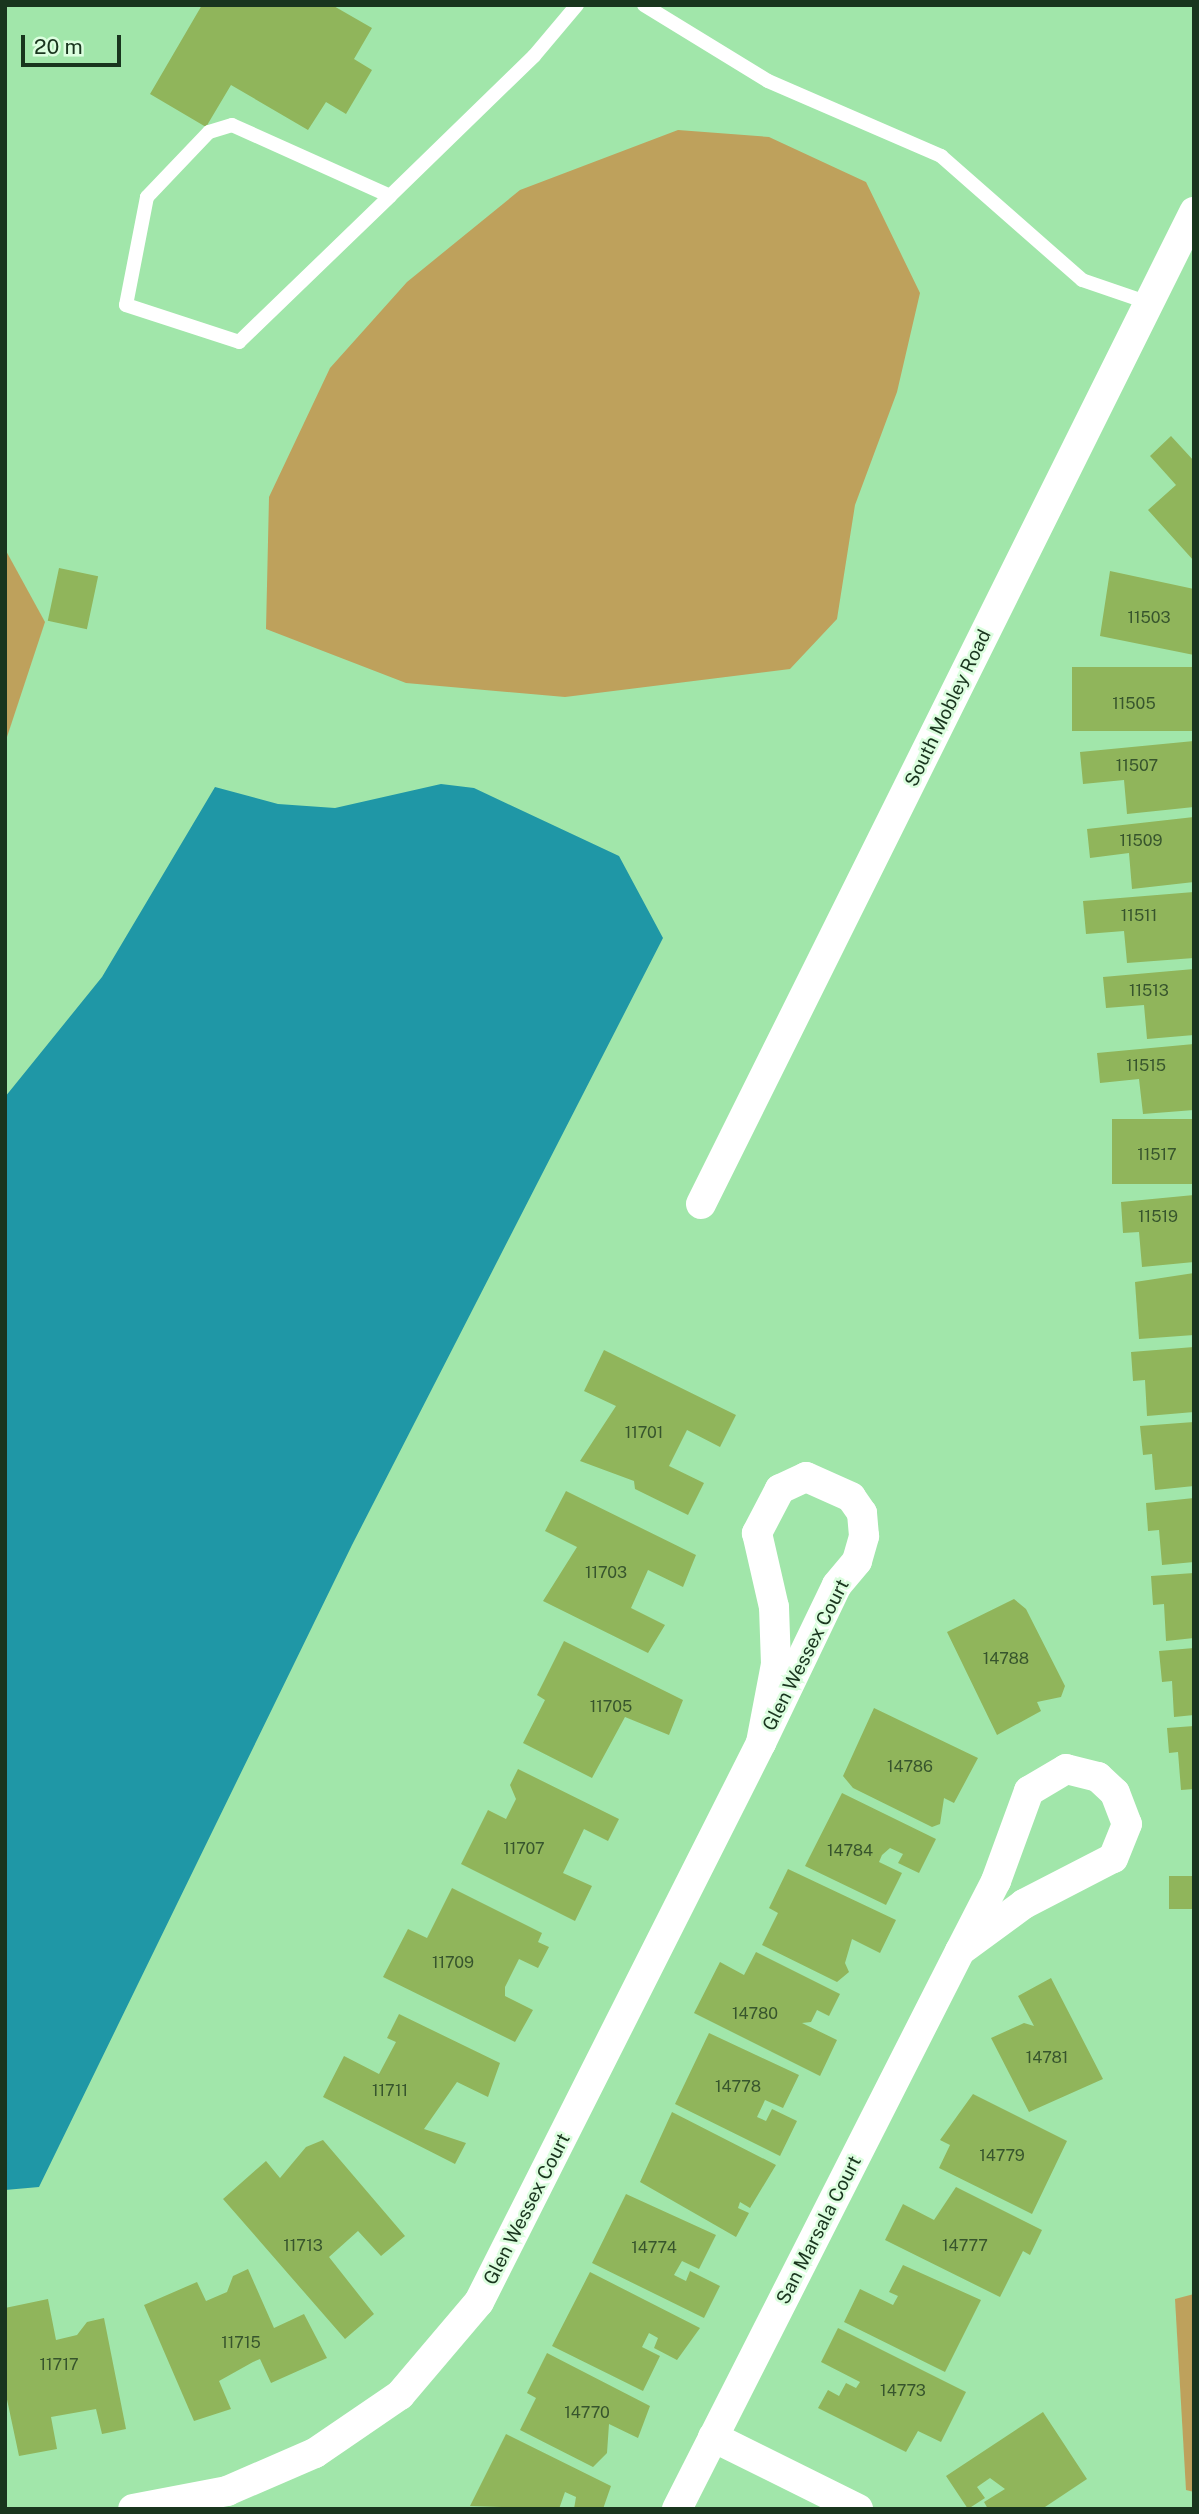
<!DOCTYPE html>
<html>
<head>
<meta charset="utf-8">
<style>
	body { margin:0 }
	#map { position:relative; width:1199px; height:2514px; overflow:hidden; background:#a1e6aa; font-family:"Public Sans",sans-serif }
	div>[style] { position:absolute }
	.green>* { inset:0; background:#bea15c }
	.water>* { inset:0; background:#1f97a6 }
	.building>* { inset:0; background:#90b55b; transform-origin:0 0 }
	.lane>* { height:14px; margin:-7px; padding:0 7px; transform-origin:7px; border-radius:7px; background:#fff }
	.street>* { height:30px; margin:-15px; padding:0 15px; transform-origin:15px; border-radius:15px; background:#fff }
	span { translate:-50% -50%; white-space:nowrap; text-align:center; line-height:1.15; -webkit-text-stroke:5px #dcfedf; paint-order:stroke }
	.number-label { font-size:16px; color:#37552d }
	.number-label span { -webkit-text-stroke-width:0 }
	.street-label { font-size:19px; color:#19351e }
	.frame { position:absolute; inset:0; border:7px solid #19351e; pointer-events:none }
	.scale { position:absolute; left:21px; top:35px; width:100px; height:32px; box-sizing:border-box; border:4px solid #19351e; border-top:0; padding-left:9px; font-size:21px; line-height:24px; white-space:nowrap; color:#19351e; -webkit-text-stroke:5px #dcfedf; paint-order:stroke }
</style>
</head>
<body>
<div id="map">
	<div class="green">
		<div style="clip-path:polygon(678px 130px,769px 137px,866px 182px,920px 293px,897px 392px,855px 505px,837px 619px,790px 669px,565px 697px,406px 683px,266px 629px,269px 497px,330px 368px,407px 282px,520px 190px)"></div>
		<div style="clip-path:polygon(5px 549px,45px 622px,5px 743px)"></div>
		<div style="clip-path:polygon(1194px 2294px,1194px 2492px,1186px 2490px,1175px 2299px)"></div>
	</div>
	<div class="water">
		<div style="clip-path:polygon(441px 784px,474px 788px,619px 856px,663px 938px,352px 1545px,39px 2187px,5px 2190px,5px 1097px,102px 977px,215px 787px,278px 804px,335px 808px)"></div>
	</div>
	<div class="building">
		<div style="clip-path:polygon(202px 5px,332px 5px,372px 28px,354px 59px,372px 70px,346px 114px,326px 102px,308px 130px,231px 85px,206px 127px,150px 94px)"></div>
		<div style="clip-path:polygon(1171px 436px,1194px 461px,1194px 561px,1148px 510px,1176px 485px,1150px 456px)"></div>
		<div style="left:59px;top:568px;width:40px;height:54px;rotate:12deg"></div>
		<div style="clip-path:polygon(1110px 571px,1194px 589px,1194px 655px,1100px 636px)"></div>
		<div style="left:1194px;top:667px;width:64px;height:122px;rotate:90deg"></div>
		<div style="clip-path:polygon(1194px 741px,1194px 807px,1127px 814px,1124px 780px,1083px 784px,1080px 752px)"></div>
		<div style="clip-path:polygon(1194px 817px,1194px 882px,1132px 889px,1129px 853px,1090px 858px,1087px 829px)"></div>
		<div style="clip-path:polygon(1194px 892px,1194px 958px,1127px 963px,1124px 931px,1086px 934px,1083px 901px)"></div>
		<div style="clip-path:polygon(1194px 969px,1194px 1035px,1147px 1039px,1144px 1005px,1106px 1008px,1103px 977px)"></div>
		<div style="clip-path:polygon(1194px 1044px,1194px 1110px,1143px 1114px,1139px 1079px,1100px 1083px,1097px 1053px)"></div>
		<div style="left:1194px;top:1119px;width:65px;height:82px;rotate:90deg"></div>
		<div style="clip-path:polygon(1194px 1195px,1194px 1262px,1142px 1267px,1139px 1232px,1123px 1233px,1121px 1202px)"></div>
		<div style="clip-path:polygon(1194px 1273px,1194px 1335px,1139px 1339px,1135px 1282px)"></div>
		<div style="clip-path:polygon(1194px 1347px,1194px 1412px,1147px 1416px,1145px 1380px,1133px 1381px,1131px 1352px)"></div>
		<div style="clip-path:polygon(604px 1350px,736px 1415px,720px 1447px,687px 1430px,669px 1466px,704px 1483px,688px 1515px,635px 1489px,634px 1481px,580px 1461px,616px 1406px,584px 1391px)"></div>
		<div style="clip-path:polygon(1194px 1422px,1194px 1486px,1155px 1490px,1152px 1454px,1143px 1455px,1140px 1426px)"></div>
		<div style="clip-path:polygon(566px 1491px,696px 1555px,683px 1587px,648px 1570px,631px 1608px,665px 1625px,648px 1653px,543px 1601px,577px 1547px,545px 1531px)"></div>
		<div style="clip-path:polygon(1194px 1498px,1194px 1562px,1162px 1565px,1159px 1530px,1148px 1531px,1146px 1503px)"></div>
		<div style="clip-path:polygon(1194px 1573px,1194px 1638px,1166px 1641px,1164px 1604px,1153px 1605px,1151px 1576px)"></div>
		<div style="clip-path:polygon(1014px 1599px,1026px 1609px,1065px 1686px,1061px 1697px,1037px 1702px,1041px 1711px,997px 1735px,947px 1632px)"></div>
		<div style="clip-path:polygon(564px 1641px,683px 1700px,669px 1735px,625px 1717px,592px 1778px,523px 1743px,545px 1700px,537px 1695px)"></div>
		<div style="clip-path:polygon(1194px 1648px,1194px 1715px,1174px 1717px,1172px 1681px,1162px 1682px,1159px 1651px)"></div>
		<div style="clip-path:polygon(874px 1708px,978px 1758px,954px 1803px,944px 1798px,940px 1824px,932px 1827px,853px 1788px,843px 1776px)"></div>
		<div style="clip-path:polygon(1194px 1726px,1194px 1789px,1181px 1790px,1178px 1752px,1169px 1753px,1167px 1728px)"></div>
		<div style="clip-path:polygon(518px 1769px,619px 1819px,608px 1841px,584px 1829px,563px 1873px,592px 1886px,575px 1921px,461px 1864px,488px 1810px,506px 1819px,516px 1799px,510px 1785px)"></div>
		<div style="clip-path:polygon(842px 1793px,936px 1839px,919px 1873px,898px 1863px,903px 1854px,890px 1848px,882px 1855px,879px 1862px,902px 1873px,886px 1905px,805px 1866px)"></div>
		<div style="clip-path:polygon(788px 1869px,896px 1920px,880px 1953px,852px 1939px,845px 1963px,849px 1972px,837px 1982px,762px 1945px,778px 1913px,769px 1908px)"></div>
		<div style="left:1194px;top:1876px;width:33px;height:25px;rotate:90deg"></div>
		<div style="clip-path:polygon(452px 1888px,542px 1933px,538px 1942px,549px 1947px,538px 1968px,519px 1959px,505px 1987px,505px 1996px,533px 2010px,515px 2042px,383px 1977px,408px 1929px,427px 1938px)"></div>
		<div style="clip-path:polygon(756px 1952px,840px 1994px,829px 2016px,817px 2010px,811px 2022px,802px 2023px,837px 2040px,820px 2076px,694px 2013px,720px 1962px,744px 1975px)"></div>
		<div style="clip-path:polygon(1051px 1978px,1103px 2079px,1029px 2112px,991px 2038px,1024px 2023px,1034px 2026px,1018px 1996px)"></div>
		<div style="clip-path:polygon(399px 2014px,500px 2063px,488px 2097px,457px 2082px,424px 2129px,466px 2143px,455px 2164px,323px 2097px,344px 2056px,379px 2074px,396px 2042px,387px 2038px)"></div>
		<div style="clip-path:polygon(709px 2033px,799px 2075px,783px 2108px,765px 2100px,757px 2117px,766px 2121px,772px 2109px,797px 2121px,780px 2156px,675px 2104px)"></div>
		<div style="clip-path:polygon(973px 2094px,1067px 2141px,1032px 2214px,939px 2168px,950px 2145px,940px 2140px)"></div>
		<div style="clip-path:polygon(672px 2112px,776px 2165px,750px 2208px,740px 2202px,738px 2208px,749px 2213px,736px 2237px,640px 2182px)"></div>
		<div style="clip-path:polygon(323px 2140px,405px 2236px,381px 2256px,358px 2231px,329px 2257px,374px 2314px,345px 2339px,223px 2199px,266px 2161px,280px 2178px,306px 2147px)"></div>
		<div style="clip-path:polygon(956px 2187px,1042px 2230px,1030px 2255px,1023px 2251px,1000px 2297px,885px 2240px,903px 2204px,934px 2220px)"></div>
		<div style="clip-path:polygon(626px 2194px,716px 2235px,699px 2269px,682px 2261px,674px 2275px,686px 2281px,690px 2271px,720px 2286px,704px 2318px,592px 2263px)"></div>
		<div style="clip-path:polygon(903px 2265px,981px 2300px,945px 2372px,844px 2322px,860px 2289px,893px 2305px,898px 2296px,889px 2292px)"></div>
		<div style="clip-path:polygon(248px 2269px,274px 2328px,304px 2314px,327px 2358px,271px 2383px,260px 2359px,253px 2362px,219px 2381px,231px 2409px,194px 2421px,144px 2305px,197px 2282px,206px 2301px,227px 2292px,233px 2276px)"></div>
		<div style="clip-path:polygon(590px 2272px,700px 2328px,677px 2360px,654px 2348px,658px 2338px,649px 2333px,642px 2347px,660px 2356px,643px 2391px,552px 2346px)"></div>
		<div style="clip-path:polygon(48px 2299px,56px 2340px,77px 2335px,87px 2322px,104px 2318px,126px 2429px,102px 2434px,96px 2409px,51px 2417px,57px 2449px,19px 2456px,5px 2390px,5px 2308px)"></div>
		<div style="clip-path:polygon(838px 2328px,966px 2392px,941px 2442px,918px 2431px,906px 2452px,818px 2408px,828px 2390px,839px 2396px,846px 2383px,856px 2388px,860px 2382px,821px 2362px)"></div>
		<div style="clip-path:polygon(547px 2353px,650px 2406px,638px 2438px,609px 2424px,607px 2453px,593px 2467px,520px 2430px,536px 2398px,527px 2393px)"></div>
		<div style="clip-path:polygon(1043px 2412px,1087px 2479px,1042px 2509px,988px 2509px,984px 2502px,1005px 2489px,990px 2478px,977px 2487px,985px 2498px,968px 2509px,946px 2476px)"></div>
		<div style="clip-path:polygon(506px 2434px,611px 2486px,603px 2509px,574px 2509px,576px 2497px,565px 2492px,559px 2509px,470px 2506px)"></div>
	</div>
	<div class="lane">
		<div style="left:644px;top:5px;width:145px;rotate:31.5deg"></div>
		<div style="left:768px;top:81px;width:189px;rotate:23.4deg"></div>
		<div style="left:941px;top:156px;width:188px;rotate:41.3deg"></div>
		<div style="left:1082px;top:280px;width:71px;rotate:18.9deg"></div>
		<div style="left:390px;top:196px;width:173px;rotate:-155.8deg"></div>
		<div style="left:232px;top:125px;width:24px;rotate:163deg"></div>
		<div style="left:209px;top:132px;width:90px;rotate:133.6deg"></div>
		<div style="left:147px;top:197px;width:110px;rotate:101deg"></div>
		<div style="left:126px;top:305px;width:119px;rotate:18.1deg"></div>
		<div style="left:239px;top:342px;width:210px;rotate:-44deg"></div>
		<div style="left:390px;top:196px;width:201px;rotate:-44.2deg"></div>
		<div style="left:534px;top:56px;width:67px;rotate:-49.9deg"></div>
	</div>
	<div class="street">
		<div style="left:701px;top:1204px;width:1108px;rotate:-63.57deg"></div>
		<div style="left:713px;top:2437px;width:162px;rotate:26.4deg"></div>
		<div style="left:133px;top:2509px;width:96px;rotate:-10.8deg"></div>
		<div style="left:227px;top:2491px;width:96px;rotate:-23.4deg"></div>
		<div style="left:315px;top:2453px;width:103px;rotate:-34.3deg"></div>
		<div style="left:400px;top:2395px;width:122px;rotate:-49.7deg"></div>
		<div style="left:479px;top:2302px;width:626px;rotate:-63.23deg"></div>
		<div style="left:761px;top:1743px;width:175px;rotate:-64.3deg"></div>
		<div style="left:837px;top:1585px;width:31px;rotate:-50deg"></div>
		<div style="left:857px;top:1561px;width:26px;rotate:-74deg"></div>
		<div style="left:864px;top:1536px;width:23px;rotate:-95deg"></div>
		<div style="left:862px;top:1513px;width:19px;rotate:-125deg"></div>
		<div style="left:851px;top:1497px;width:49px;rotate:-156deg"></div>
		<div style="left:806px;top:1477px;width:29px;rotate:155deg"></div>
		<div style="left:780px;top:1489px;width:50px;rotate:117.6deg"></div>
		<div style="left:757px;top:1533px;width:76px;rotate:77.1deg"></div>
		<div style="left:774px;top:1607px;width:57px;rotate:88deg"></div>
		<div style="left:776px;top:1664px;width:80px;rotate:100.8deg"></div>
		<div style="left:677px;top:2509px;width:626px;rotate:-63.11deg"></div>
		<div style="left:960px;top:1951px;width:79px;rotate:-62.8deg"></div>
		<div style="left:996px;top:1881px;width:96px;rotate:-69.9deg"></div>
		<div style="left:1029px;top:1791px;width:43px;rotate:-30.7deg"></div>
		<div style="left:1066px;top:1769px;width:33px;rotate:14deg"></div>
		<div style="left:1098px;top:1777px;width:23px;rotate:43deg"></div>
		<div style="left:1115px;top:1793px;width:33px;rotate:69deg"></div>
		<div style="left:1127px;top:1824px;width:37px;rotate:112deg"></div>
		<div style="left:1113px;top:1858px;width:100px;rotate:152.7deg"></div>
		<div style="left:1024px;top:1904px;width:79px;rotate:143.7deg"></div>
	</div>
	<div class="number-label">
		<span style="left:1149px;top:618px">11503</span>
		<span style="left:1134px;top:704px">11505</span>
		<span style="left:1137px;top:766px">11507</span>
		<span style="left:1141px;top:841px">11509</span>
		<span style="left:1139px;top:916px">11511</span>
		<span style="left:1149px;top:991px">11513</span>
		<span style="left:1146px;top:1066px">11515</span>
		<span style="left:1157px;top:1155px">11517</span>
		<span style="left:1158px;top:1217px">11519</span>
		<span style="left:644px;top:1433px">11701</span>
		<span style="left:606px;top:1573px">11703</span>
		<span style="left:1006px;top:1659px">14788</span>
		<span style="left:611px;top:1707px">11705</span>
		<span style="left:910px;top:1767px">14786</span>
		<span style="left:524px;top:1849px">11707</span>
		<span style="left:850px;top:1851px">14784</span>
		<span style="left:453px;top:1963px">11709</span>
		<span style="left:755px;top:2014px">14780</span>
		<span style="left:1047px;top:2058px">14781</span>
		<span style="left:738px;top:2087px">14778</span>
		<span style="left:390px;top:2091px">11711</span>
		<span style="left:1002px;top:2156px">14779</span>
		<span style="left:303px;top:2246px">11713</span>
		<span style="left:965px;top:2246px">14777</span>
		<span style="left:654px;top:2248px">14774</span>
		<span style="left:241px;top:2343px">11715</span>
		<span style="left:59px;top:2365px">11717</span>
		<span style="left:903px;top:2391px">14773</span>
		<span style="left:587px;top:2413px">14770</span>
	</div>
	<div class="street-label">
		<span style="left:948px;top:708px;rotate:-64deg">South Mobley Road</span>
		<span style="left:806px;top:1655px;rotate:-63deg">Glen Wessex Court</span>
		<span style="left:527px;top:2209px;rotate:-63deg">Glen Wessex Court</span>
		<span style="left:819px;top:2230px;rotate:-63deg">San Marsala Court</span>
	</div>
	<div class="frame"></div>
	<div class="scale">20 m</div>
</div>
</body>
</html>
